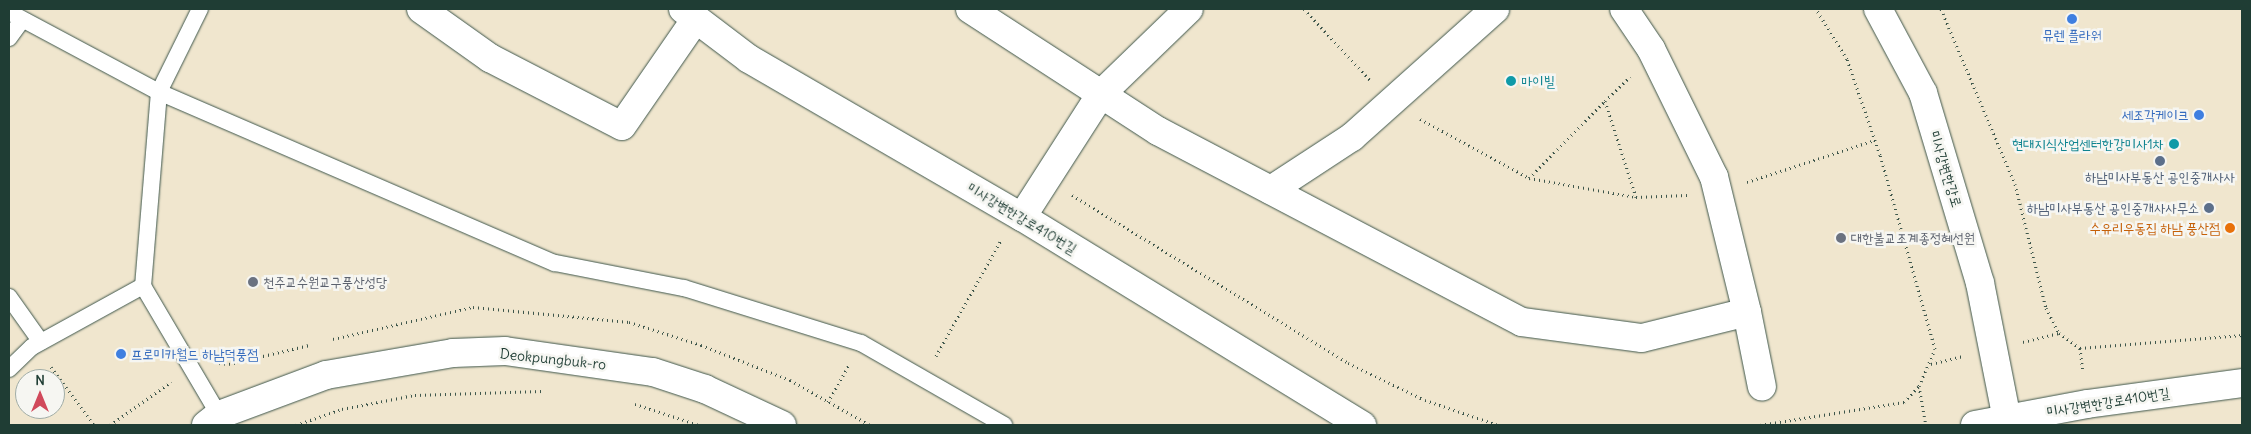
<!DOCTYPE html>
<html>
<head>
<meta charset="utf-8">
<style>
	body { margin:0 }
	#map { position:relative; width:2251px; height:434px; overflow:hidden; background:#f0e6ce; font-family:Delius,"Poor Story",sans-serif }
	div>[style] { position:absolute }
	.path>* { height:3px; margin-top:-1.5px; transform-origin:0; background:repeating-linear-gradient(90deg,#3e564b 0 1px,transparent 0 5px) }
	.roads { filter:drop-shadow(0 0 1px #3e564b) drop-shadow(0 0 1px #3e564b) }
	.lane>* { height:16px; margin:-8px; padding:0 8px; transform-origin:8px; border-radius:8px; background:#fff }
	.street>* { height:28px; margin:-14px; padding:0 14px; transform-origin:14px; border-radius:14px; background:#fff }
	.secondary>* { height:28px; margin:-14px; padding:0 14px; transform-origin:14px; border-radius:14px; background:#fff }
	.dots>* { width:14px; height:14px; translate:-50% -50%; box-sizing:border-box; border:2px solid #f6f6f2; border-radius:50% }
	span { translate:-50% -50%; white-space:nowrap; text-align:center; line-height:1.15; -webkit-text-stroke:5px #f6f6f2; paint-order:stroke }
	.shop-label { font-size:14px; color:#366cbe }
	.right { translate:-100% -50%; text-align:right }
	.left { translate:0 -50%; text-align:left }
	.culture-label { font-size:14px; color:#0d838f }
	.street-label { font-size:14px; color:#1f3d34 }
	.service-label { font-size:14px; color:#4e5e75 }
	.food-label { font-size:14px; color:#c56008 }
	.worship-label { font-size:14px; color:#5b616d }
	.frame { position:absolute; inset:0; border:10px solid #1f3d34; pointer-events:none }
	.north { position:absolute; left:15px; top:369px; width:50px; height:50px; box-sizing:border-box; background:#f6f6f2; border:1px solid #a0aca6; border-radius:50%; rotate:0deg; font-size:14px; font-weight:700; line-height:20px; text-align:center; color:#1f3d34 }
	.north::after { content:''; display:block; margin:auto; width:18px; height:22px; background:#d1495b; clip-path:polygon(50% 0,100% 100%,50% 72%,0 100%) }
</style>
</head>
<body>
<div id="map">
	<div class="path">
		<div style="left:1304px;top:9px;width:97px;rotate:47.1deg"></div>
		<div style="left:1941px;top:9px;width:190px;rotate:67.1deg"></div>
		<div style="left:2015px;top:184px;width:128px;rotate:76deg"></div>
		<div style="left:2046px;top:308px;width:28px;rotate:63deg"></div>
		<div style="left:2059px;top:333px;width:26px;rotate:36deg"></div>
		<div style="left:2080px;top:348px;width:163px;rotate:-4.6deg"></div>
		<div style="left:1605px;top:101px;width:35px;rotate:-44deg"></div>
		<div style="left:1420px;top:119px;width:124px;rotate:28.4deg"></div>
		<div style="left:1529px;top:178px;width:109px;rotate:10.1deg"></div>
		<div style="left:1636px;top:197px;width:51px;rotate:-2.2deg"></div>
		<div style="left:1529px;top:178px;width:108px;rotate:-45.4deg"></div>
		<div style="left:1605px;top:101px;width:101px;rotate:72.1deg"></div>
		<div style="left:1747px;top:182px;width:135px;rotate:-18.2deg"></div>
		<div style="left:1072px;top:195px;width:323px;rotate:31.3deg"></div>
		<div style="left:1348px;top:363px;width:85px;rotate:25.7deg"></div>
		<div style="left:1425px;top:400px;width:77px;rotate:18.9deg"></div>
		<div style="left:333px;top:339px;width:144px;rotate:-12.9deg"></div>
		<div style="left:473px;top:307px;width:157px;rotate:5.5deg"></div>
		<div style="left:629px;top:322px;width:76px;rotate:17.7deg"></div>
		<div style="left:701px;top:345px;width:96px;rotate:21.5deg"></div>
		<div style="left:790px;top:380px;width:92px;rotate:29.4deg"></div>
		<div style="left:2023px;top:342px;width:37px;rotate:-14deg"></div>
		<div style="left:2080px;top:348px;width:24px;rotate:83deg"></div>
		<div style="left:936px;top:356px;width:133px;rotate:-60.7deg"></div>
		<div style="left:219px;top:363px;width:10px;rotate:6deg"></div>
		<div style="left:229px;top:364px;width:83px;rotate:-13.2deg"></div>
		<div style="left:1931px;top:364px;width:33px;rotate:-14deg"></div>
		<div style="left:51px;top:367px;width:72px;rotate:53.4deg"></div>
		<div style="left:1919px;top:386px;width:40px;rotate:80deg"></div>
		<div style="left:828px;top:402px;width:43px;rotate:-60.4deg"></div>
		<div style="left:635px;top:404px;width:67px;rotate:18.2deg"></div>
		<div style="left:110px;top:425px;width:75px;rotate:-35.2deg"></div>
		<div style="left:296px;top:425px;width:49px;rotate:-19.2deg"></div>
		<div style="left:342px;top:409px;width:74px;rotate:-10.9deg"></div>
		<div style="left:415px;top:395px;width:128px;rotate:-1.8deg"></div>
		<div style="left:1760px;top:425px;width:146px;rotate:-9.1deg"></div>
		<div style="left:1904px;top:402px;width:22px;rotate:-47deg"></div>
		<div style="left:1919px;top:386px;width:40px;rotate:-66.6deg"></div>
		<div style="left:1935px;top:349px;width:202px;rotate:-105.8deg"></div>
		<div style="left:1880px;top:155px;width:102px;rotate:-109deg"></div>
		<div style="left:1847px;top:59px;width:59px;rotate:-121.8deg"></div>
	</div>
	<div class="roads">
		<div class="lane">
			<div style="left:200px;top:9px;width:93px;rotate:116.3deg"></div>
			<div style="left:159px;top:92px;width:431px;rotate:23.4deg"></div>
			<div style="left:555px;top:263px;width:131px;rotate:11deg"></div>
			<div style="left:684px;top:288px;width:185px;rotate:17.3deg"></div>
			<div style="left:861px;top:343px;width:165px;rotate:29.8deg"></div>
			<div style="left:9px;top:12px;width:170px;rotate:28.1deg"></div>
			<div style="left:159px;top:92px;width:195px;rotate:94.7deg"></div>
			<div style="left:143px;top:286px;width:150px;rotate:59.5deg"></div>
			<div style="left:9px;top:38px;width:22px;rotate:-54deg"></div>
			<div style="left:9px;top:297px;width:55px;rotate:54.6deg"></div>
			<div style="left:9px;top:369px;width:32px;rotate:-44deg"></div>
			<div style="left:32px;top:347px;width:127px;rotate:-28.8deg"></div>
		</div>
		<div class="street">
			<div style="left:421px;top:9px;width:85px;rotate:35.4deg"></div>
			<div style="left:490px;top:58px;width:148px;rotate:27.3deg"></div>
			<div style="left:622px;top:126px;width:129px;rotate:-55.4deg"></div>
			<div style="left:683px;top:9px;width:83px;rotate:37.1deg"></div>
			<div style="left:749px;top:59px;width:315px;rotate:30.1deg"></div>
			<div style="left:1022px;top:217px;width:399px;rotate:31.5deg"></div>
			<div style="left:970px;top:9px;width:224px;rotate:33deg"></div>
			<div style="left:1158px;top:131px;width:411px;rotate:27.7deg"></div>
			<div style="left:1522px;top:322px;width:121px;rotate:7.6deg"></div>
			<div style="left:1642px;top:338px;width:108px;rotate:-13.9deg"></div>
			<div style="left:1747px;top:312px;width:139px;rotate:-103.7deg"></div>
			<div style="left:1714px;top:177px;width:143px;rotate:-116.2deg"></div>
			<div style="left:1651px;top:49px;width:48px;rotate:-124deg"></div>
			<div style="left:1271px;top:190px;width:97px;rotate:-33.2deg"></div>
			<div style="left:1352px;top:137px;width:192px;rotate:-41.8deg"></div>
			<div style="left:1022px;top:217px;width:146px;rotate:-57.3deg"></div>
			<div style="left:1101px;top:94px;width:122px;rotate:-44deg"></div>
			<div style="left:1747px;top:312px;width:76px;rotate:78.7deg"></div>
			<div style="left:1975px;top:425px;width:114px;rotate:-10.6deg"></div>
			<div style="left:2087px;top:404px;width:156px;rotate:-7.7deg"></div>
		</div>
		<div class="secondary">
			<div style="left:1878px;top:9px;width:95px;rotate:61.8deg"></div>
			<div style="left:1923px;top:93px;width:198px;rotate:73.3deg"></div>
			<div style="left:1980px;top:283px;width:145px;rotate:78.8deg"></div>
			<div style="left:206px;top:425px;width:16px;rotate:-38deg"></div>
			<div style="left:219px;top:415px;width:114px;rotate:-20.5deg"></div>
			<div style="left:326px;top:375px;width:129px;rotate:-9.8deg"></div>
			<div style="left:453px;top:353px;width:52px;rotate:-2.2deg"></div>
			<div style="left:505px;top:351px;width:149px;rotate:8.1deg"></div>
			<div style="left:653px;top:372px;width:55px;rotate:18.1deg"></div>
			<div style="left:705px;top:389px;width:85px;rotate:25.1deg"></div>
		</div>
	</div>
	<div class="dots">
		<div style="left:2072px;top:19px;background:#3f7fe0"></div>
		<div style="left:1511px;top:81px;background:#0f9aa8"></div>
		<div style="left:2199px;top:115px;background:#3f7fe0"></div>
		<div style="left:2174px;top:144px;background:#0f9aa8"></div>
		<div style="left:2160px;top:161px;background:#5c6f8a"></div>
		<div style="left:2209px;top:208px;background:#5c6f8a"></div>
		<div style="left:2230px;top:228px;background:#e8710a"></div>
		<div style="left:1841px;top:238px;background:#6b7280"></div>
		<div style="left:253px;top:282px;background:#6b7280"></div>
		<div style="left:121px;top:354px;background:#3f7fe0"></div>
	</div>
	<div class="shop-label">
		<span style="left:2072px;top:35px">뮤렌 플라워</span>
		<span class="right" style="left:2189px;top:115px">세조각케이크</span>
		<span class="left" style="left:131px;top:354px">프로미카월드 하남덕풍점</span>
	</div>
	<div class="culture-label">
		<span class="left" style="left:1521px;top:81px">마이빌</span>
		<span class="right" style="left:2164px;top:144px">현대지식산업센터한강미사1차</span>
	</div>
	<div class="street-label">
		<span style="left:1946px;top:169px;rotate:73deg">미사강변한강로</span>
		<span style="left:1022px;top:218px;rotate:31deg">미사강변한강로410번길</span>
		<span style="left:553px;top:359px;rotate:6deg">Deokpungbuk-ro</span>
		<span style="left:2108px;top:402px;rotate:-9deg">미사강변한강로410번길</span>
	</div>
	<div class="service-label">
		<span style="left:2160px;top:177px">하남미사부동산 공인중개사사</span>
		<span class="right" style="left:2199px;top:208px">하남미사부동산 공인중개사사무소</span>
	</div>
	<div class="food-label">
		<span class="right" style="left:2220px;top:228px">수유리우동집 하남 풍산점</span>
	</div>
	<div class="worship-label">
		<span class="left" style="left:1851px;top:238px">대한불교조계종정혜선원</span>
		<span class="left" style="left:263px;top:282px">천주교수원교구풍산성당</span>
	</div>
	<div class="frame"></div>
	<div class="north">N</div>
</div>
</body>
</html>
